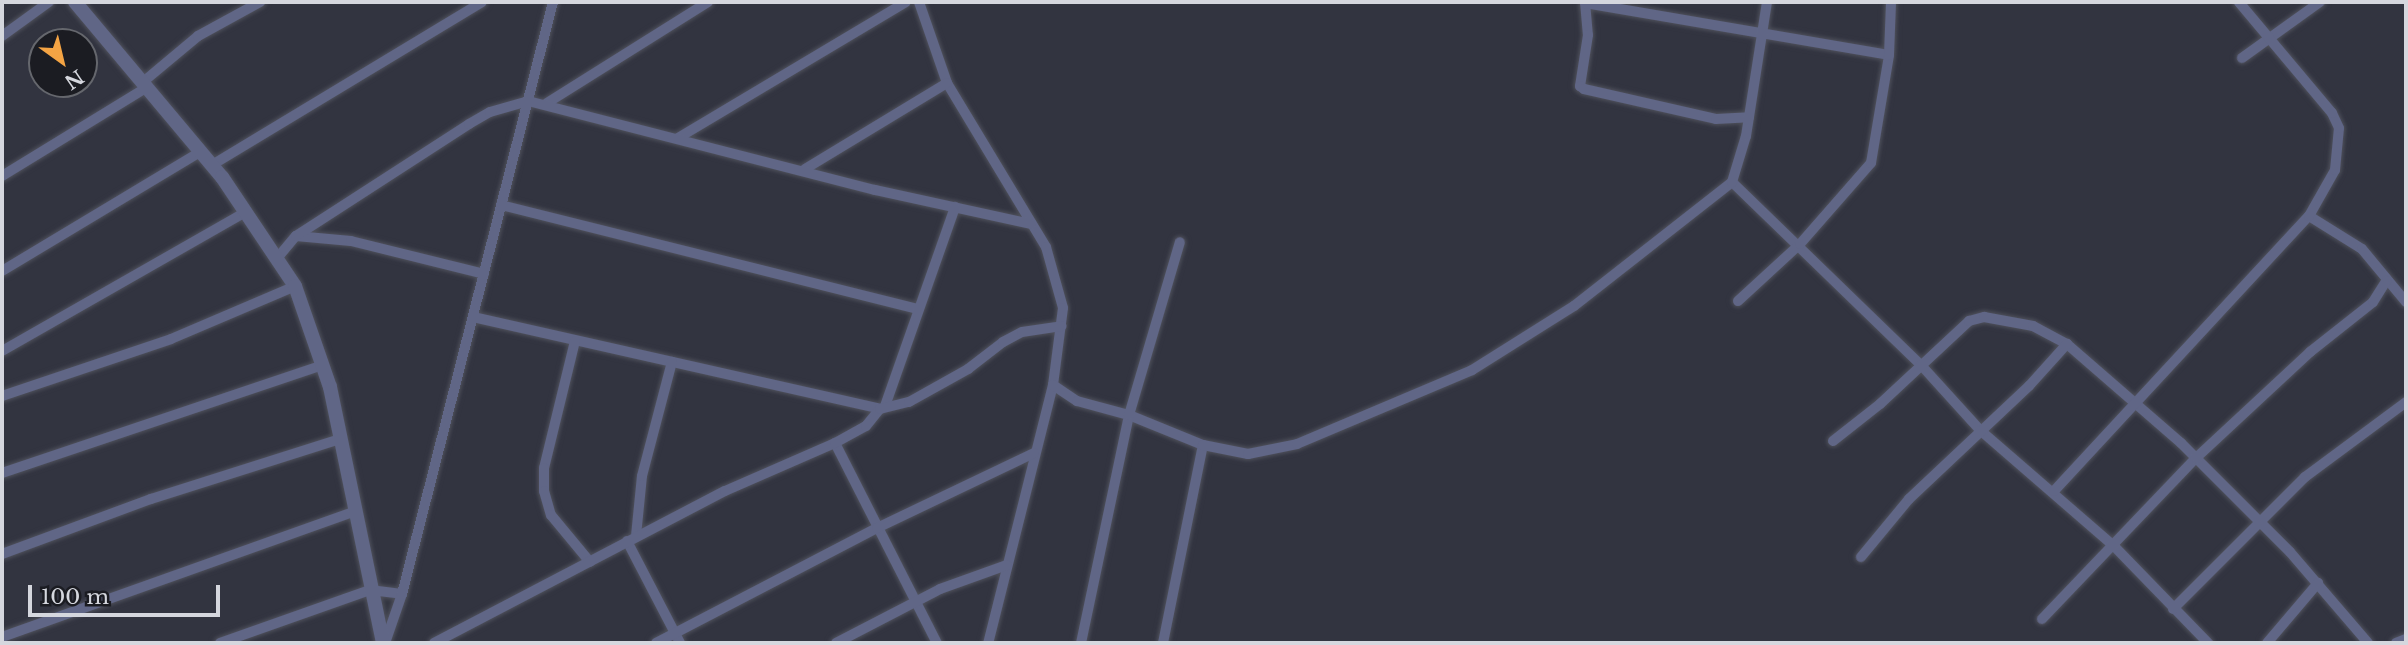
<!DOCTYPE html>
<html>
<head>
<meta charset="utf-8">
<style>
	body { margin:0 }
	#map { position:relative; width:2408px; height:645px; overflow:hidden; background:#323440; font-family:"Libre Baskerville",serif }
	div>[style] { position:absolute }
	.roads { filter:drop-shadow(0 0 2px #4f515c) drop-shadow(0 0 2px #4f515c) }
	.minor>* { height:10px; margin:-5px; padding:0 5px; transform-origin:5px; border-radius:5px; background:#606686 }
	.tertiary>* { height:14px; margin:-7px; padding:0 7px; transform-origin:7px; border-radius:7px; background:#606686 }
	span { translate:-50% -50%; white-space:nowrap; text-align:center; line-height:1.15; -webkit-text-stroke:5px #1b1c22; paint-order:stroke }
	.frame { position:absolute; inset:0; border:4px solid #d5d7de; pointer-events:none }
	.north { position:absolute; left:28px; top:28px; width:70px; height:70px; box-sizing:border-box; background:#1b1c22; border:2px solid #65676d; border-radius:50%; rotate:146deg; font-size:19px; font-weight:700; line-height:28px; text-align:center; color:#d5d7de }
	.north::after { content:''; display:block; margin:auto; width:24px; height:32px; background:#f4a444; clip-path:polygon(50% 0,100% 100%,50% 72%,0 100%) }
	.scale { position:absolute; left:28px; top:585px; width:192px; height:32px; box-sizing:border-box; border:4px solid #d5d7de; border-top:0; padding-left:9px; font-size:21px; line-height:24px; white-space:nowrap; color:#d5d7de; -webkit-text-stroke:5px #1b1c22; paint-order:stroke }
</style>
</head>
<body>
<div id="map">
	<div class="roads">
		<div class="minor">
			<div style="left:919px;top:2px;width:86px;rotate:70.9deg"></div>
			<div style="left:947px;top:83px;width:192px;rotate:58.9deg"></div>
			<div style="left:1046px;top:247px;width:63px;rotate:74.4deg"></div>
			<div style="left:1063px;top:308px;width:78px;rotate:97.4deg"></div>
			<div style="left:1053px;top:385px;width:266px;rotate:104.1deg"></div>
			<div style="left:1585px;top:2px;width:33px;rotate:85deg"></div>
			<div style="left:1588px;top:35px;width:52px;rotate:98.9deg"></div>
			<div style="left:1580px;top:86px;width:5px;rotate:37deg"></div>
			<div style="left:1584px;top:89px;width:135px;rotate:12.8deg"></div>
			<div style="left:1716px;top:119px;width:33px;rotate:-3deg"></div>
			<div style="left:1585px;top:3px;width:308px;rotate:9.7deg"></div>
			<div style="left:2px;top:36px;width:58px;rotate:-35.9deg"></div>
			<div style="left:2242px;top:58px;width:96px;rotate:-35.7deg"></div>
			<div style="left:143px;top:82px;width:72px;rotate:-39.9deg"></div>
			<div style="left:198px;top:36px;width:71px;rotate:-28.7deg"></div>
			<div style="left:547px;top:103px;width:190px;rotate:-32.1deg"></div>
			<div style="left:678px;top:138px;width:265px;rotate:-30.8deg"></div>
			<div style="left:212px;top:165px;width:315px;rotate:-31.1deg"></div>
			<div style="left:805px;top:169px;width:166px;rotate:-31.2deg"></div>
			<div style="left:2px;top:176px;width:170px;rotate:-31.5deg"></div>
			<div style="left:1732px;top:182px;width:263px;rotate:44.1deg"></div>
			<div style="left:1921px;top:365px;width:88px;rotate:47.8deg"></div>
			<div style="left:1980px;top:430px;width:177px;rotate:40.9deg"></div>
			<div style="left:2114px;top:546px;width:135px;rotate:45.9deg"></div>
			<div style="left:501px;top:205px;width:430px;rotate:14deg"></div>
			<div style="left:2309px;top:216px;width:62px;rotate:31.9deg"></div>
			<div style="left:2362px;top:249px;width:69px;rotate:50.3deg"></div>
			<div style="left:296px;top:236px;width:55px;rotate:5.2deg"></div>
			<div style="left:351px;top:241px;width:137px;rotate:13.9deg"></div>
			<div style="left:279px;top:256px;width:26px;rotate:-50deg"></div>
			<div style="left:296px;top:236px;width:206px;rotate:-32.9deg"></div>
			<div style="left:469px;top:124px;width:24px;rotate:-30deg"></div>
			<div style="left:490px;top:112px;width:40px;rotate:-16deg"></div>
			<div style="left:528px;top:101px;width:358px;rotate:14.4deg"></div>
			<div style="left:875px;top:190px;width:160px;rotate:12.3deg"></div>
			<div style="left:2px;top:271px;width:233px;rotate:-31deg"></div>
			<div style="left:1738px;top:301px;width:84px;rotate:-42.6deg"></div>
			<div style="left:1800px;top:244px;width:108px;rotate:-48.8deg"></div>
			<div style="left:1871px;top:163px;width:109px;rotate:-80.5deg"></div>
			<div style="left:1889px;top:55px;width:53px;rotate:-87.8deg"></div>
			<div style="left:473px;top:317px;width:417px;rotate:12.7deg"></div>
			<div style="left:575px;top:341px;width:131px;rotate:103.7deg"></div>
			<div style="left:544px;top:468px;width:23px;rotate:90deg"></div>
			<div style="left:544px;top:491px;width:25px;rotate:74deg"></div>
			<div style="left:551px;top:515px;width:61px;rotate:50.3deg"></div>
			<div style="left:2px;top:351px;width:282px;rotate:-29.7deg"></div>
			<div style="left:1053px;top:385px;width:29px;rotate:34deg"></div>
			<div style="left:1077px;top:401px;width:54px;rotate:15.1deg"></div>
			<div style="left:1129px;top:415px;width:80px;rotate:22.1deg"></div>
			<div style="left:2px;top:396px;width:178px;rotate:-18.6deg"></div>
			<div style="left:171px;top:339px;width:135px;rotate:-23.1deg"></div>
			<div style="left:885px;top:406px;width:211px;rotate:-70.6deg"></div>
			<div style="left:1833px;top:441px;width:60px;rotate:-38.2deg"></div>
			<div style="left:1880px;top:404px;width:122px;rotate:-43deg"></div>
			<div style="left:1969px;top:321px;width:16px;rotate:-15deg"></div>
			<div style="left:1984px;top:317px;width:50px;rotate:10.4deg"></div>
			<div style="left:2033px;top:326px;width:38px;rotate:28deg"></div>
			<div style="left:2067px;top:344px;width:151px;rotate:41deg"></div>
			<div style="left:2181px;top:443px;width:154px;rotate:45deg"></div>
			<div style="left:2290px;top:552px;width:120px;rotate:49.4deg"></div>
			<div style="left:835px;top:443px;width:225px;rotate:63deg"></div>
			<div style="left:2px;top:473px;width:339px;rotate:-18.6deg"></div>
			<div style="left:2054px;top:491px;width:375px;rotate:-47.2deg"></div>
			<div style="left:2309px;top:216px;width:53px;rotate:-60.5deg"></div>
			<div style="left:2335px;top:170px;width:42px;rotate:-84.6deg"></div>
			<div style="left:2339px;top:128px;width:17px;rotate:-115deg"></div>
			<div style="left:2332px;top:113px;width:145px;rotate:-130deg"></div>
			<div style="left:636px;top:536px;width:60px;rotate:-84.3deg"></div>
			<div style="left:642px;top:476px;width:118px;rotate:-75.3deg"></div>
			<div style="left:627px;top:541px;width:115px;rotate:62.5deg"></div>
			<div style="left:2px;top:554px;width:159px;rotate:-20.3deg"></div>
			<div style="left:151px;top:499px;width:195px;rotate:-17.6deg"></div>
			<div style="left:1861px;top:557px;width:75px;rotate:-50.4deg"></div>
			<div style="left:1909px;top:499px;width:165px;rotate:-43.3deg"></div>
			<div style="left:2029px;top:386px;width:57px;rotate:-47.9deg"></div>
			<div style="left:2173px;top:609px;width:187px;rotate:-45deg"></div>
			<div style="left:2305px;top:477px;width:126px;rotate:-36.6deg"></div>
			<div style="left:2042px;top:619px;width:223px;rotate:-46.3deg"></div>
			<div style="left:2196px;top:458px;width:156px;rotate:-42.9deg"></div>
			<div style="left:2310px;top:352px;width:80px;rotate:-38.4deg"></div>
			<div style="left:2373px;top:302px;width:25px;rotate:-58deg"></div>
			<div style="left:2px;top:637px;width:373px;rotate:-19.6deg"></div>
			<div style="left:220px;top:643px;width:159px;rotate:-19.5deg"></div>
			<div style="left:370px;top:590px;width:32px;rotate:7deg"></div>
			<div style="left:385px;top:643px;width:52px;rotate:-70.9deg"></div>
			<div style="left:402px;top:594px;width:611px;rotate:-75.69deg"></div>
			<div style="left:434px;top:643px;width:328px;rotate:-27.6deg"></div>
			<div style="left:725px;top:491px;width:120px;rotate:-23.6deg"></div>
			<div style="left:835px;top:443px;width:35px;rotate:-29deg"></div>
			<div style="left:866px;top:426px;width:22px;rotate:-51deg"></div>
			<div style="left:880px;top:409px;width:30px;rotate:-14deg"></div>
			<div style="left:909px;top:402px;width:68px;rotate:-29.2deg"></div>
			<div style="left:968px;top:369px;width:44px;rotate:-37.6deg"></div>
			<div style="left:1003px;top:342px;width:21px;rotate:-28deg"></div>
			<div style="left:1022px;top:332px;width:40px;rotate:-8.5deg"></div>
			<div style="left:656px;top:643px;width:249px;rotate:-27.5deg"></div>
			<div style="left:877px;top:528px;width:174px;rotate:-25.5deg"></div>
			<div style="left:836px;top:643px;width:117px;rotate:-27.4deg"></div>
			<div style="left:940px;top:589px;width:71px;rotate:-19.7deg"></div>
			<div style="left:1081px;top:643px;width:233px;rotate:-78.1deg"></div>
			<div style="left:1129px;top:415px;width:180px;rotate:-73.6deg"></div>
			<div style="left:1163px;top:643px;width:202px;rotate:-78.6deg"></div>
			<div style="left:1203px;top:445px;width:46px;rotate:11.3deg"></div>
			<div style="left:1248px;top:454px;width:50px;rotate:-11.5deg"></div>
			<div style="left:1297px;top:444px;width:190px;rotate:-22.9deg"></div>
			<div style="left:1472px;top:370px;width:120px;rotate:-32.1deg"></div>
			<div style="left:1574px;top:306px;width:201px;rotate:-38.1deg"></div>
			<div style="left:1732px;top:182px;width:48px;rotate:-73.1deg"></div>
			<div style="left:1746px;top:136px;width:136px;rotate:-81.1deg"></div>
			<div style="left:2267px;top:643px;width:79px;rotate:-49.6deg"></div>
			<div style="left:2396px;top:643px;width:11px;rotate:-22deg"></div>
		</div>
		<div class="tertiary">
			<div style="left:75px;top:2px;width:229px;rotate:50deg"></div>
			<div style="left:222px;top:177px;width:131px;rotate:56.2deg"></div>
			<div style="left:295px;top:286px;width:107px;rotate:70.9deg"></div>
			<div style="left:330px;top:387px;width:261px;rotate:78.3deg"></div>
		</div>
	</div>
	<div class="frame"></div>
	<div class="north">N</div>
	<div class="scale">100 m</div>
</div>
</body>
</html>
